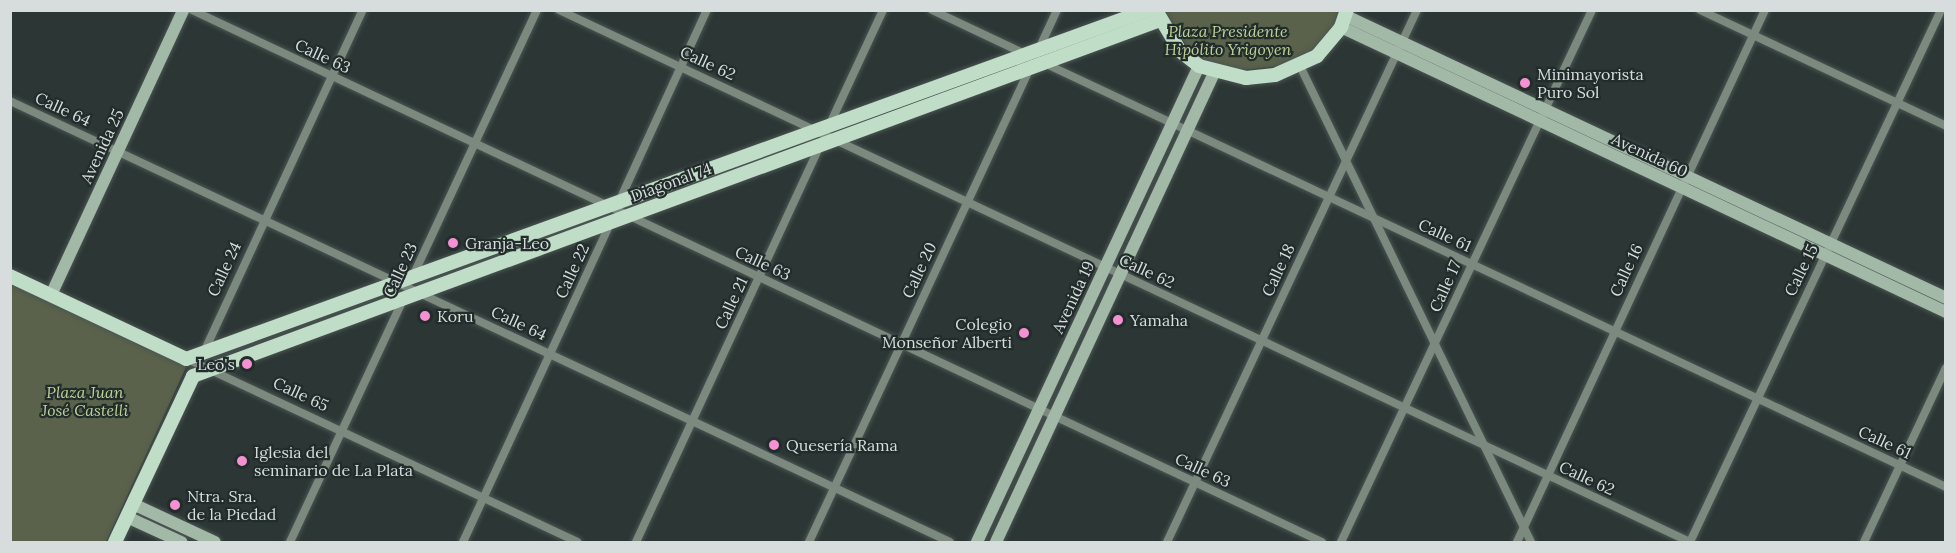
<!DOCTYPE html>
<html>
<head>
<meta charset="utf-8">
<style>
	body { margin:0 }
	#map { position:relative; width:1956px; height:553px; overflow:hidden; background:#2c3735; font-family:Lora,serif }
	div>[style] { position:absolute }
	.green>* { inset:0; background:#5a624b }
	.roads { filter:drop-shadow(0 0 2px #4b5553) drop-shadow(0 0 2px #4b5553) }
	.street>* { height:8px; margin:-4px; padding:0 4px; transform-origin:4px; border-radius:4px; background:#7b897e }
	.secondary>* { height:12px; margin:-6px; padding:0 6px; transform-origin:6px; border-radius:6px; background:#a2b9a8 }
	.primary>* { height:14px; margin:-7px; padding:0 7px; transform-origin:7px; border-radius:7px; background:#c0ddc8 }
	.dots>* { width:16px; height:16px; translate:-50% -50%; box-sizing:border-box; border:3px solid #222d2b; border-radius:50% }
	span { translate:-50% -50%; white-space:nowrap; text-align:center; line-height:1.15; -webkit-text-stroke:4.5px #222d2b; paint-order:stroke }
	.park-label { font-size:16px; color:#bed197; font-style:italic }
	.street-label { font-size:16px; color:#d6dddc }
	.poi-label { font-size:16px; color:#d6dddc }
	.left { translate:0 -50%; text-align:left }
	.right { translate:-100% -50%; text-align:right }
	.frame { position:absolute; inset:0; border:12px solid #d6dddc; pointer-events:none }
</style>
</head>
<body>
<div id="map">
	<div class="green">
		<div style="clip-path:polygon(1161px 11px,1341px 11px,1333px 29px,1299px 64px,1223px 72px,1197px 59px)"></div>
		<div style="clip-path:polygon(11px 282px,187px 365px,106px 542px,11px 542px)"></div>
	</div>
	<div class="roads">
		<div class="street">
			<div style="left:192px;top:10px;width:1249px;rotate:25.21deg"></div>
			<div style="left:559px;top:10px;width:1250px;rotate:25.19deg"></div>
			<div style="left:1690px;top:542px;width:588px;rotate:-64.74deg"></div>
			<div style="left:932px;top:10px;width:105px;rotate:25.3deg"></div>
			<div style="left:1700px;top:10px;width:272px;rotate:25.2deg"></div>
			<div style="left:1038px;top:51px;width:45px;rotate:-65.1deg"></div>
			<div style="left:1044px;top:63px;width:997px;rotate:25.18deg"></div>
			<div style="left:1300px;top:66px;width:529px;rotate:64.11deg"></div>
			<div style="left:10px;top:101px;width:1038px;rotate:25.13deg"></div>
			<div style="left:829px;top:126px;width:128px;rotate:-65deg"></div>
			<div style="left:618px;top:204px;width:213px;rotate:-65.4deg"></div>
			<div style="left:412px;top:278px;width:296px;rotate:-65deg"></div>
			<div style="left:203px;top:354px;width:379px;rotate:-65.1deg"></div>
			<div style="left:187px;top:359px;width:431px;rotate:25.1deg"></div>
			<div style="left:290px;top:542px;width:269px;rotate:-65deg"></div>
			<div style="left:463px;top:542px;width:353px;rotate:-65.2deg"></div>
			<div style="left:636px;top:542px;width:437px;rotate:-65.1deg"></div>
			<div style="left:809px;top:542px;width:523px;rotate:-65deg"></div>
			<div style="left:1167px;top:542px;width:588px;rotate:-64.83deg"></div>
			<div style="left:1341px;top:542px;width:588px;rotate:-64.74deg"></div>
			<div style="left:1517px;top:542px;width:587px;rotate:-65.01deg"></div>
			<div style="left:1864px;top:542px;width:192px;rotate:-64.8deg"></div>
		</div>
		<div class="secondary">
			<div style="left:1346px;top:16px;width:663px;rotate:25.17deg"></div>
			<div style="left:1341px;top:27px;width:669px;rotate:25.22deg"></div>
			<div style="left:51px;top:295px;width:314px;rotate:-65.1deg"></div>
			<div style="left:133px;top:504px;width:90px;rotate:24.9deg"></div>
			<div style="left:127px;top:517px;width:60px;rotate:24.8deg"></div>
			<div style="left:977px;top:542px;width:525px;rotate:-65deg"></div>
			<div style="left:996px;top:542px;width:517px;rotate:-65.07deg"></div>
		</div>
		<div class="primary">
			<div style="left:1157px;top:12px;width:45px;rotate:59.5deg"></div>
			<div style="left:1180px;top:51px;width:24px;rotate:38deg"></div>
			<div style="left:1199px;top:66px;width:49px;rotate:14.3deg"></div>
			<div style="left:1246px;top:78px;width:29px;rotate:-6deg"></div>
			<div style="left:1275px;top:75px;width:46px;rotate:-24.3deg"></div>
			<div style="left:1317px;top:56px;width:38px;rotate:-50deg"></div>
			<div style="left:1341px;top:27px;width:18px;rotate:-71deg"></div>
			<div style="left:10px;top:276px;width:195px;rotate:25.2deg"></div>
			<div style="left:186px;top:359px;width:1023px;rotate:-19.94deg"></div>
			<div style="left:115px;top:542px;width:183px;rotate:-64.8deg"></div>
			<div style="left:193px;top:376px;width:1030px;rotate:-20.21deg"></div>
		</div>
	</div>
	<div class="dots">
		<div style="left:1525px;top:83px;background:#f591d3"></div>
		<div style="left:453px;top:243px;background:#f591d3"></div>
		<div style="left:425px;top:316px;background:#f591d3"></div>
		<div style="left:1118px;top:320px;background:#f591d3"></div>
		<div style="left:1024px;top:333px;background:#f591d3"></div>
		<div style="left:247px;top:364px;background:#f591d3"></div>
		<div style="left:774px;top:445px;background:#f591d3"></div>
		<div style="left:242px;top:461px;background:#f591d3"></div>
		<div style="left:175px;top:505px;background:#f591d3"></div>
	</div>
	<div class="park-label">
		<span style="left:1228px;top:40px">Plaza Presidente<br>Hipólito Yrigoyen</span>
		<span style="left:85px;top:401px">Plaza Juan<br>José Castelli</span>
	</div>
	<div class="street-label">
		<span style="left:323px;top:56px;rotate:25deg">Calle 63</span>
		<span style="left:708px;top:63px;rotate:25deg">Calle 62</span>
		<span style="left:63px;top:109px;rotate:25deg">Calle 64</span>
		<span style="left:102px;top:146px;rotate:-65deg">Avenida 25</span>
		<span style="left:1650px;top:155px;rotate:25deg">Avenida 60</span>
		<span style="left:671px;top:182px;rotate:-20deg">Diagonal 74</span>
		<span style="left:1445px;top:235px;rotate:25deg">Calle 61</span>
		<span style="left:763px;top:263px;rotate:25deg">Calle 63</span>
		<span style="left:224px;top:269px;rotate:-65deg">Calle 24</span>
		<span style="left:400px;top:270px;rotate:-65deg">Calle 23</span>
		<span style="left:919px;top:270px;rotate:-65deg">Calle 20</span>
		<span style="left:1278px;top:270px;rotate:-65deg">Calle 18</span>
		<span style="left:1626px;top:270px;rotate:-65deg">Calle 16</span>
		<span style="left:1801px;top:270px;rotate:-64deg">Calle 15</span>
		<span style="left:572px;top:271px;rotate:-65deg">Calle 22</span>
		<span style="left:1147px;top:271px;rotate:25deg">Calle 62</span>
		<span style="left:1445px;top:286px;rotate:-66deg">Calle 17</span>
		<span style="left:1073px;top:297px;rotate:-65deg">Avenida 19</span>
		<span style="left:731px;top:303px;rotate:-65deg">Calle 21</span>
		<span style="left:519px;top:323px;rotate:25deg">Calle 64</span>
		<span style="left:301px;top:394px;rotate:25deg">Calle 65</span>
		<span style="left:1885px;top:442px;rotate:25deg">Calle 61</span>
		<span style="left:1203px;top:470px;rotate:25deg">Calle 63</span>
		<span style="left:1587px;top:478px;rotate:25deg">Calle 62</span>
	</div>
	<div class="poi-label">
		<span class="left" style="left:1537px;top:83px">Minimayorista<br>Puro Sol</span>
		<span class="left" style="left:465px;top:243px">Granja-Leo</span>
		<span class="left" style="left:437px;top:316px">Koru</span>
		<span class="left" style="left:1130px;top:320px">Yamaha</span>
		<span class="right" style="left:1012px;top:333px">Colegio<br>Monseñor Alberti</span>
		<span class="right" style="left:235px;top:364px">Leo's</span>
		<span class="left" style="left:786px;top:445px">Quesería Rama</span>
		<span class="left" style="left:254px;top:461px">Iglesia del<br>seminario de La Plata</span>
		<span class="left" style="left:187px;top:505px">Ntra. Sra.<br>de la Piedad</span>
	</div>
	<div class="frame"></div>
</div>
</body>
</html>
